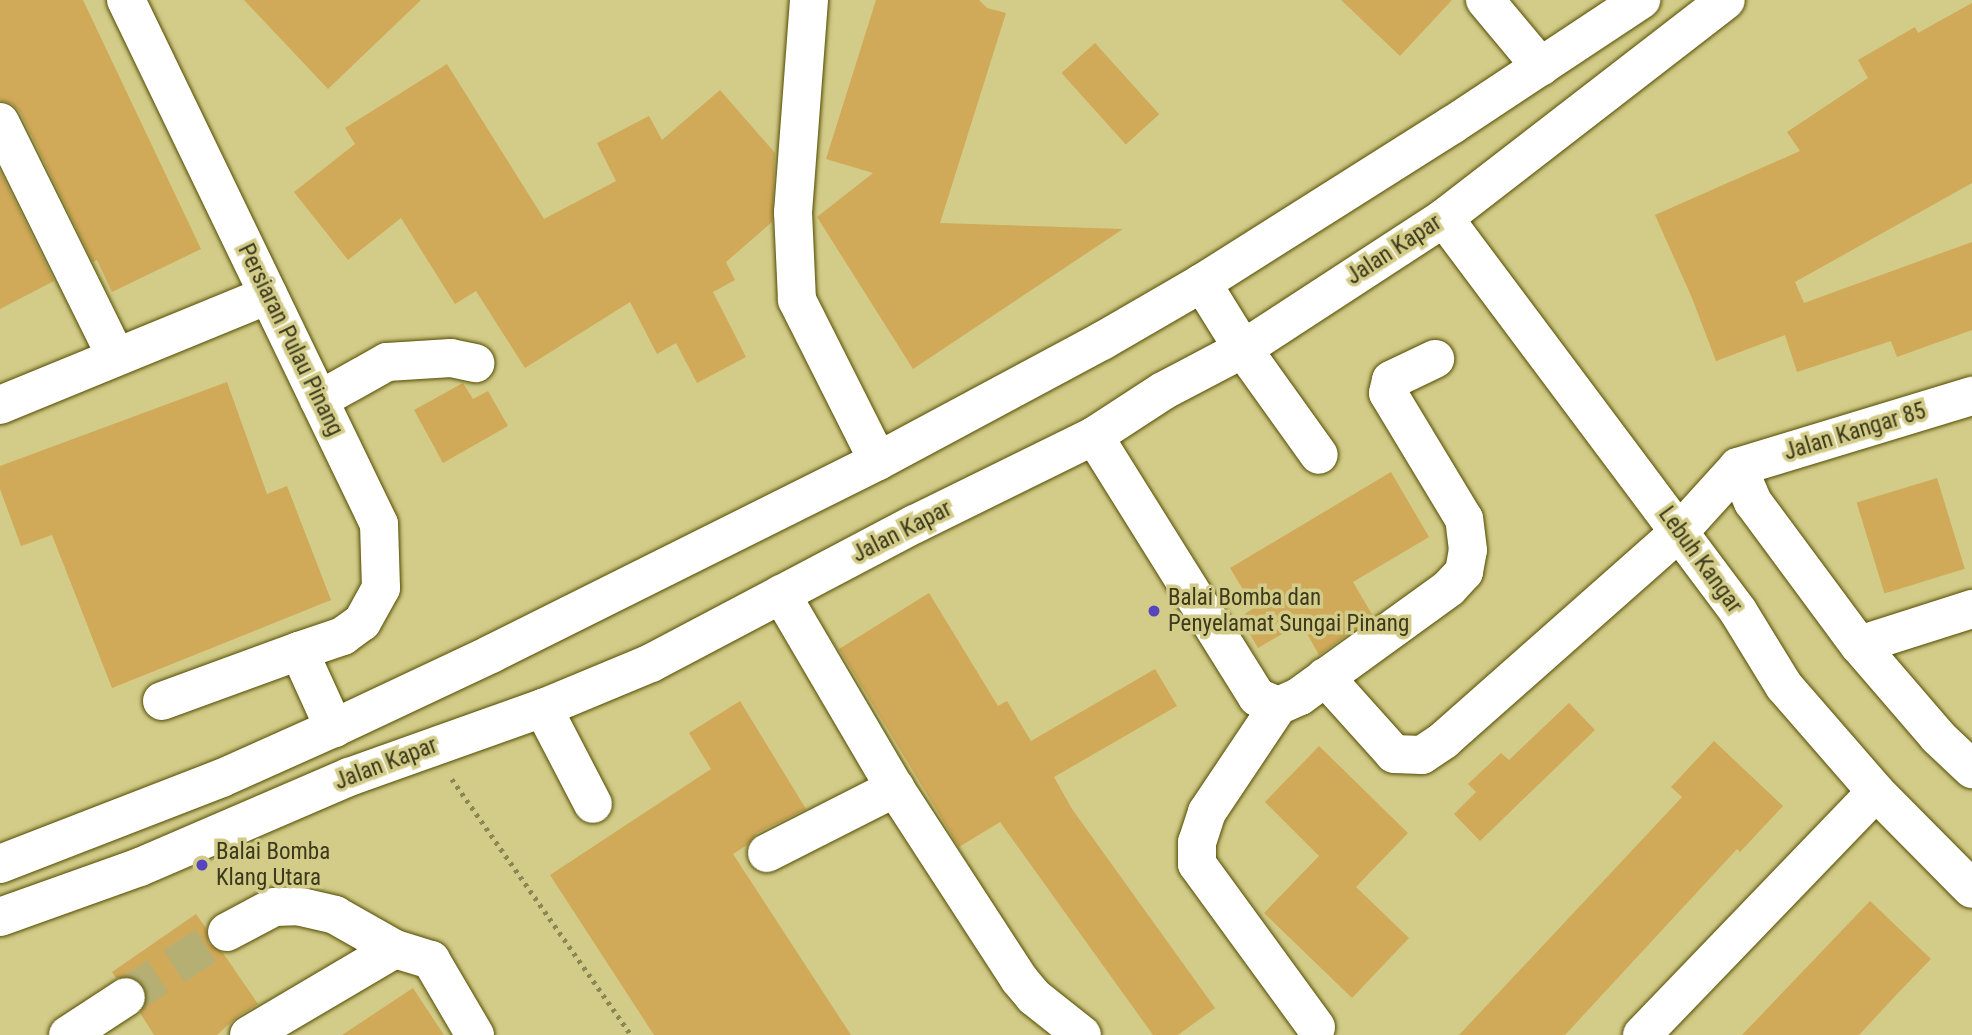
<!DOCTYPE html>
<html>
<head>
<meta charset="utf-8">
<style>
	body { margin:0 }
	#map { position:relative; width:1972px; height:1035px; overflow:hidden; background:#d3cc88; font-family:"Roboto Condensed",sans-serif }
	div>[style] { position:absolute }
	.building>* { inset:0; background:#d0a959; transform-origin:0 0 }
	.minor-tunnel>* { height:38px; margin-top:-19px; transform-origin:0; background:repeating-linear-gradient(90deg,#b5af73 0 38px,transparent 0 57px) }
	.path>* { height:4.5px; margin-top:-2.25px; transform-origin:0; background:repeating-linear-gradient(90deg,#8b8655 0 3.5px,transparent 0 8.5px) }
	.roads { filter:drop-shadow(0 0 2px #534c00) drop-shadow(0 0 2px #534c00) }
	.minor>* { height:38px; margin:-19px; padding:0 19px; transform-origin:19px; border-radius:19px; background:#fff }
	.highway>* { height:38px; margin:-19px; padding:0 19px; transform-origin:19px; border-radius:19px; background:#fff }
	.dots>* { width:19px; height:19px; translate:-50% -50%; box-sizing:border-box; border:4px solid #d3cc88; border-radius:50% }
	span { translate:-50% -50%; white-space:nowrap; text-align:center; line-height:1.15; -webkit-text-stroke:7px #d3cc88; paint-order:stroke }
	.street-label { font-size:23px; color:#3c391d }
	.poi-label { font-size:23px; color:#3c391d }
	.left { translate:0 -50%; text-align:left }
</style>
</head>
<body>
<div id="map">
	<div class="building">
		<div style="clip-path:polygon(0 0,83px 0,201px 249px,112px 292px,97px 260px,93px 262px,20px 112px,12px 104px,0 100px)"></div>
		<div style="clip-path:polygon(244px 0,421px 0,328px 89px)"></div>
		<div style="clip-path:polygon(876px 0,979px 0,987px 8px,1006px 13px,940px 223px,1123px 229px,913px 369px,817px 217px,873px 173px,826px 159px)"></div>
		<div style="clip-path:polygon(1341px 0,1452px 0,1400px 56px)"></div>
		<div style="clip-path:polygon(1972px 3px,1972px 183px,1795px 282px,1804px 303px,1972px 242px,1972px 330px,1897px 357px,1891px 341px,1797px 372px,1785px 335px,1716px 361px,1692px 298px,1655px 215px,1800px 151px,1787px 132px,1868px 78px,1858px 60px,1915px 27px,1918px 33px)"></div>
		<div style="left:1095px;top:43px;width:96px;height:45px;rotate:48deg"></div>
		<div style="clip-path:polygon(447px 64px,544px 219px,616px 181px,597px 143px,649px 116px,662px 140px,720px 90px,775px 153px,772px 222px,726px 262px,735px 280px,713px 292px,746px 357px,697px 383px,676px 343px,657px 354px,630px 302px,525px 368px,476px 291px,455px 304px,401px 218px,348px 260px,294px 192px,355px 144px,345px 128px)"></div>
		<div style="clip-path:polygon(0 171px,54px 281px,0 309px)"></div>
		<div style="clip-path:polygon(227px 382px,267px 494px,287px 486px,331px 600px,112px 688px,52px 535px,21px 546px,0 489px,0 466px)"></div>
		<div style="clip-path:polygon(463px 383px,473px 399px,488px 391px,508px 426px,443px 463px,414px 410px)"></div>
		<div style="clip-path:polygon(1391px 472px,1429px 537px,1353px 582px,1373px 616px,1319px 655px,1301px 623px,1258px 648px,1240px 617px,1254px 608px,1230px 568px)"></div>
		<div style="left:1937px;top:478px;width:95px;height:84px;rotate:73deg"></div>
		<div style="clip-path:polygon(929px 593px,998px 706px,1007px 701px,1031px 741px,1155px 669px,1177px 706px,1054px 777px,1072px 809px,1215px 1008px,1178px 1035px,1153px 1035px,1000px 822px,959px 847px,839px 649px)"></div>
		<div style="clip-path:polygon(740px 701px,806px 809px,757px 833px,747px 845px,733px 854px,851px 1035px,654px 1035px,550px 875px,711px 769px,689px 733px)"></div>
		<div style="clip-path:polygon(1569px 703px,1595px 730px,1480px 841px,1454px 814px,1476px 792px,1468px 784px,1501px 753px,1509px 760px)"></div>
		<div style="clip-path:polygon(1714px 741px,1783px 806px,1740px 852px,1737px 849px,1565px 1035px,1459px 1035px,1682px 797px,1671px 787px)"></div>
		<div style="clip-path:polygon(1319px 746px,1408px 833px,1356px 887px,1409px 938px,1352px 998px,1264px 913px,1319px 856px,1265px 802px)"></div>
		<div style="clip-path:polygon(1870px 901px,1931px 959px,1898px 993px,1859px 1035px,1742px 1035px)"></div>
		<div style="clip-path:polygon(196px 914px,206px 928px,208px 943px,223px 953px,258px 1004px,238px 1016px,217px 1035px,154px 1035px,140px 1013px,148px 996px,144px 984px,135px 977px,116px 978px,112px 972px)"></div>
		<div style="clip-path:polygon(413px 988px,444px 1035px,342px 1035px)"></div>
	</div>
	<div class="minor-tunnel">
		<div style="left:126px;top:997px;width:120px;rotate:-32.8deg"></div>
	</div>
	<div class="path">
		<div style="left:452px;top:779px;width:312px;rotate:55deg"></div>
	</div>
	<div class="roads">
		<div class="minor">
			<div style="left:126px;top:0;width:582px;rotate:64.23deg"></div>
			<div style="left:379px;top:524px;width:64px;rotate:88.2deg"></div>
			<div style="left:381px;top:588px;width:39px;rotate:119deg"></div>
			<div style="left:362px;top:622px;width:24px;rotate:144deg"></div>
			<div style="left:343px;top:636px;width:46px;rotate:161.2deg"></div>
			<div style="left:809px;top:0;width:213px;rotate:94.3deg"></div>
			<div style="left:793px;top:212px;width:88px;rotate:87.4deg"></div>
			<div style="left:797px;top:300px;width:180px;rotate:63.3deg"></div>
			<div style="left:1485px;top:0;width:87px;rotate:50.1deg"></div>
			<div style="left:0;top:122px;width:260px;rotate:63.7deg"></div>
			<div style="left:1444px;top:218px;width:491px;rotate:53.2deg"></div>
			<div style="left:1738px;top:611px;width:88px;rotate:58.5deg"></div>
			<div style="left:1784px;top:686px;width:140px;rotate:49deg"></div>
			<div style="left:1876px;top:792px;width:136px;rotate:45.3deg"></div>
			<div style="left:1202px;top:283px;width:78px;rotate:58.2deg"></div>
			<div style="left:1243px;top:349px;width:130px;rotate:54.4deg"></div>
			<div style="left:319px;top:400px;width:78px;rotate:-29.2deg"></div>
			<div style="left:387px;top:362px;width:64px;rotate:-3.6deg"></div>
			<div style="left:451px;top:358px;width:25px;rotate:12deg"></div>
			<div style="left:0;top:405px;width:290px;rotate:-22.3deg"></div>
			<div style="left:1094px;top:436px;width:308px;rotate:58deg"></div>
			<div style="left:1257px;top:697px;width:23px;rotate:23deg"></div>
			<div style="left:1278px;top:706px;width:24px;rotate:-24deg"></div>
			<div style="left:1300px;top:696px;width:184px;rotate:-35.9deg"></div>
			<div style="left:1449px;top:588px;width:22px;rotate:-47deg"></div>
			<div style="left:1464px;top:572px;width:22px;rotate:-80deg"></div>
			<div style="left:1468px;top:550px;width:31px;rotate:-97deg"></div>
			<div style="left:1464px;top:519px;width:147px;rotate:-121.1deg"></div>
			<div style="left:1388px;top:393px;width:13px;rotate:-77deg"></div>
			<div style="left:1391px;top:380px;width:49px;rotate:-25.5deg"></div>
			<div style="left:1738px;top:467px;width:38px;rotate:67deg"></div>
			<div style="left:1753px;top:502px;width:178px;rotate:53.5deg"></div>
			<div style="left:1859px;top:645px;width:121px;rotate:49.3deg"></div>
			<div style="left:1938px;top:737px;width:47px;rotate:43.3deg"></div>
			<div style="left:1738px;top:467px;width:245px;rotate:-16.9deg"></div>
			<div style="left:781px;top:594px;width:225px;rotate:59.6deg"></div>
			<div style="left:895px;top:788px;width:228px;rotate:57deg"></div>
			<div style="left:1019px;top:979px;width:23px;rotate:50deg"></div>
			<div style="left:1034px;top:997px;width:61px;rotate:38.4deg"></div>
			<div style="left:1859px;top:645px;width:119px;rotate:-17.7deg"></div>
			<div style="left:1325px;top:677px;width:103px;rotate:48.1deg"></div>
			<div style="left:1394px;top:754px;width:28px;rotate:2deg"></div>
			<div style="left:1422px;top:755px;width:27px;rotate:-34deg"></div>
			<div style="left:1444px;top:740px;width:315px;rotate:-41.5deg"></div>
			<div style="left:1680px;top:531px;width:86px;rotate:-47.8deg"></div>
			<div style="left:162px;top:701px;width:146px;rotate:-20.1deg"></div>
			<div style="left:299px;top:651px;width:85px;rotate:65.6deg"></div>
			<div style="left:1278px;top:706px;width:128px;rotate:123.8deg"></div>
			<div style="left:1207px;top:812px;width:32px;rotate:108deg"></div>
			<div style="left:1197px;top:842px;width:22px;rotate:90deg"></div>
			<div style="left:1197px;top:864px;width:202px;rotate:53.9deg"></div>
			<div style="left:543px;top:708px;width:108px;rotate:62.5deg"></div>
			<div style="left:767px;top:853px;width:144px;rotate:-26.9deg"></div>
			<div style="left:227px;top:932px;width:53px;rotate:-28deg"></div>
			<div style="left:274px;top:907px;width:23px;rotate:-2deg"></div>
			<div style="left:297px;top:906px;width:39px;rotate:13deg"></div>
			<div style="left:335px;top:915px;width:69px;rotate:29.5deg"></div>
			<div style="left:68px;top:1035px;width:69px;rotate:-33.2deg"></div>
			<div style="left:249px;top:1035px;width:169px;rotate:-30.5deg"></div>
			<div style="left:395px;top:949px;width:38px;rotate:17deg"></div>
			<div style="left:431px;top:960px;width:87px;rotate:59.6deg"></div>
			<div style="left:1642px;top:1035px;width:337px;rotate:-46.1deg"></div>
		</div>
		<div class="highway">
			<div style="left:0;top:864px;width:238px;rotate:-21.2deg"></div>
			<div style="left:222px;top:778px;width:123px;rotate:-24.1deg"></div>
			<div style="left:334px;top:728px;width:174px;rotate:-25.2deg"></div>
			<div style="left:491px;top:654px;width:432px;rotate:-26.5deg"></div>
			<div style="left:878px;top:461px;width:254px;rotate:-28.2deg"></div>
			<div style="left:1102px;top:341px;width:116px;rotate:-30.1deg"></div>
			<div style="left:1202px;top:283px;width:296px;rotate:-32.3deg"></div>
			<div style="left:1452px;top:125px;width:227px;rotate:-33.5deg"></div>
			<div style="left:0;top:917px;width:149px;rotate:-19.7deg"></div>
			<div style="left:140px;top:867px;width:228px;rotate:-23.3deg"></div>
			<div style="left:349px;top:777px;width:206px;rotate:-19.6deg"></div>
			<div style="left:543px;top:708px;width:117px;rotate:-22.6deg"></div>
			<div style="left:651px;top:663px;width:298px;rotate:-27.8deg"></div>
			<div style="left:915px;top:524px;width:199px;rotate:-26.2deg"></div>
			<div style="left:1094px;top:436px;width:82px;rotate:-33.1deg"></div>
			<div style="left:1163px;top:391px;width:90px;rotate:-27.7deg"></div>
			<div style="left:1243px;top:349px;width:240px;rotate:-33.1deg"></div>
			<div style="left:1444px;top:218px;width:356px;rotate:-37.7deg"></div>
		</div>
	</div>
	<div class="dots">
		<div style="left:1154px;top:611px;background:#5646be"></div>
		<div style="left:202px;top:865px;background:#5646be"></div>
	</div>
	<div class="street-label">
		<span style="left:1394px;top:250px;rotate:-33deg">Jalan Kapar</span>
		<span style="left:290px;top:340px;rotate:64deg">Persiaran Pulau Pinang</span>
		<span style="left:1855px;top:432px;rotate:-17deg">Jalan Kangar 85</span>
		<span style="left:902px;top:532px;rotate:-27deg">Jalan Kapar</span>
		<span style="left:1700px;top:560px;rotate:54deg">Lebuh Kangar</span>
		<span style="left:386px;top:764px;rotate:-21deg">Jalan Kapar</span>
	</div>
	<div class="poi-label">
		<span class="left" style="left:1168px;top:611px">Balai Bomba dan<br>Penyelamat Sungai Pinang</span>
		<span class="left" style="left:216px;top:865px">Balai Bomba<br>Klang Utara</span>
	</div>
</div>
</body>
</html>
